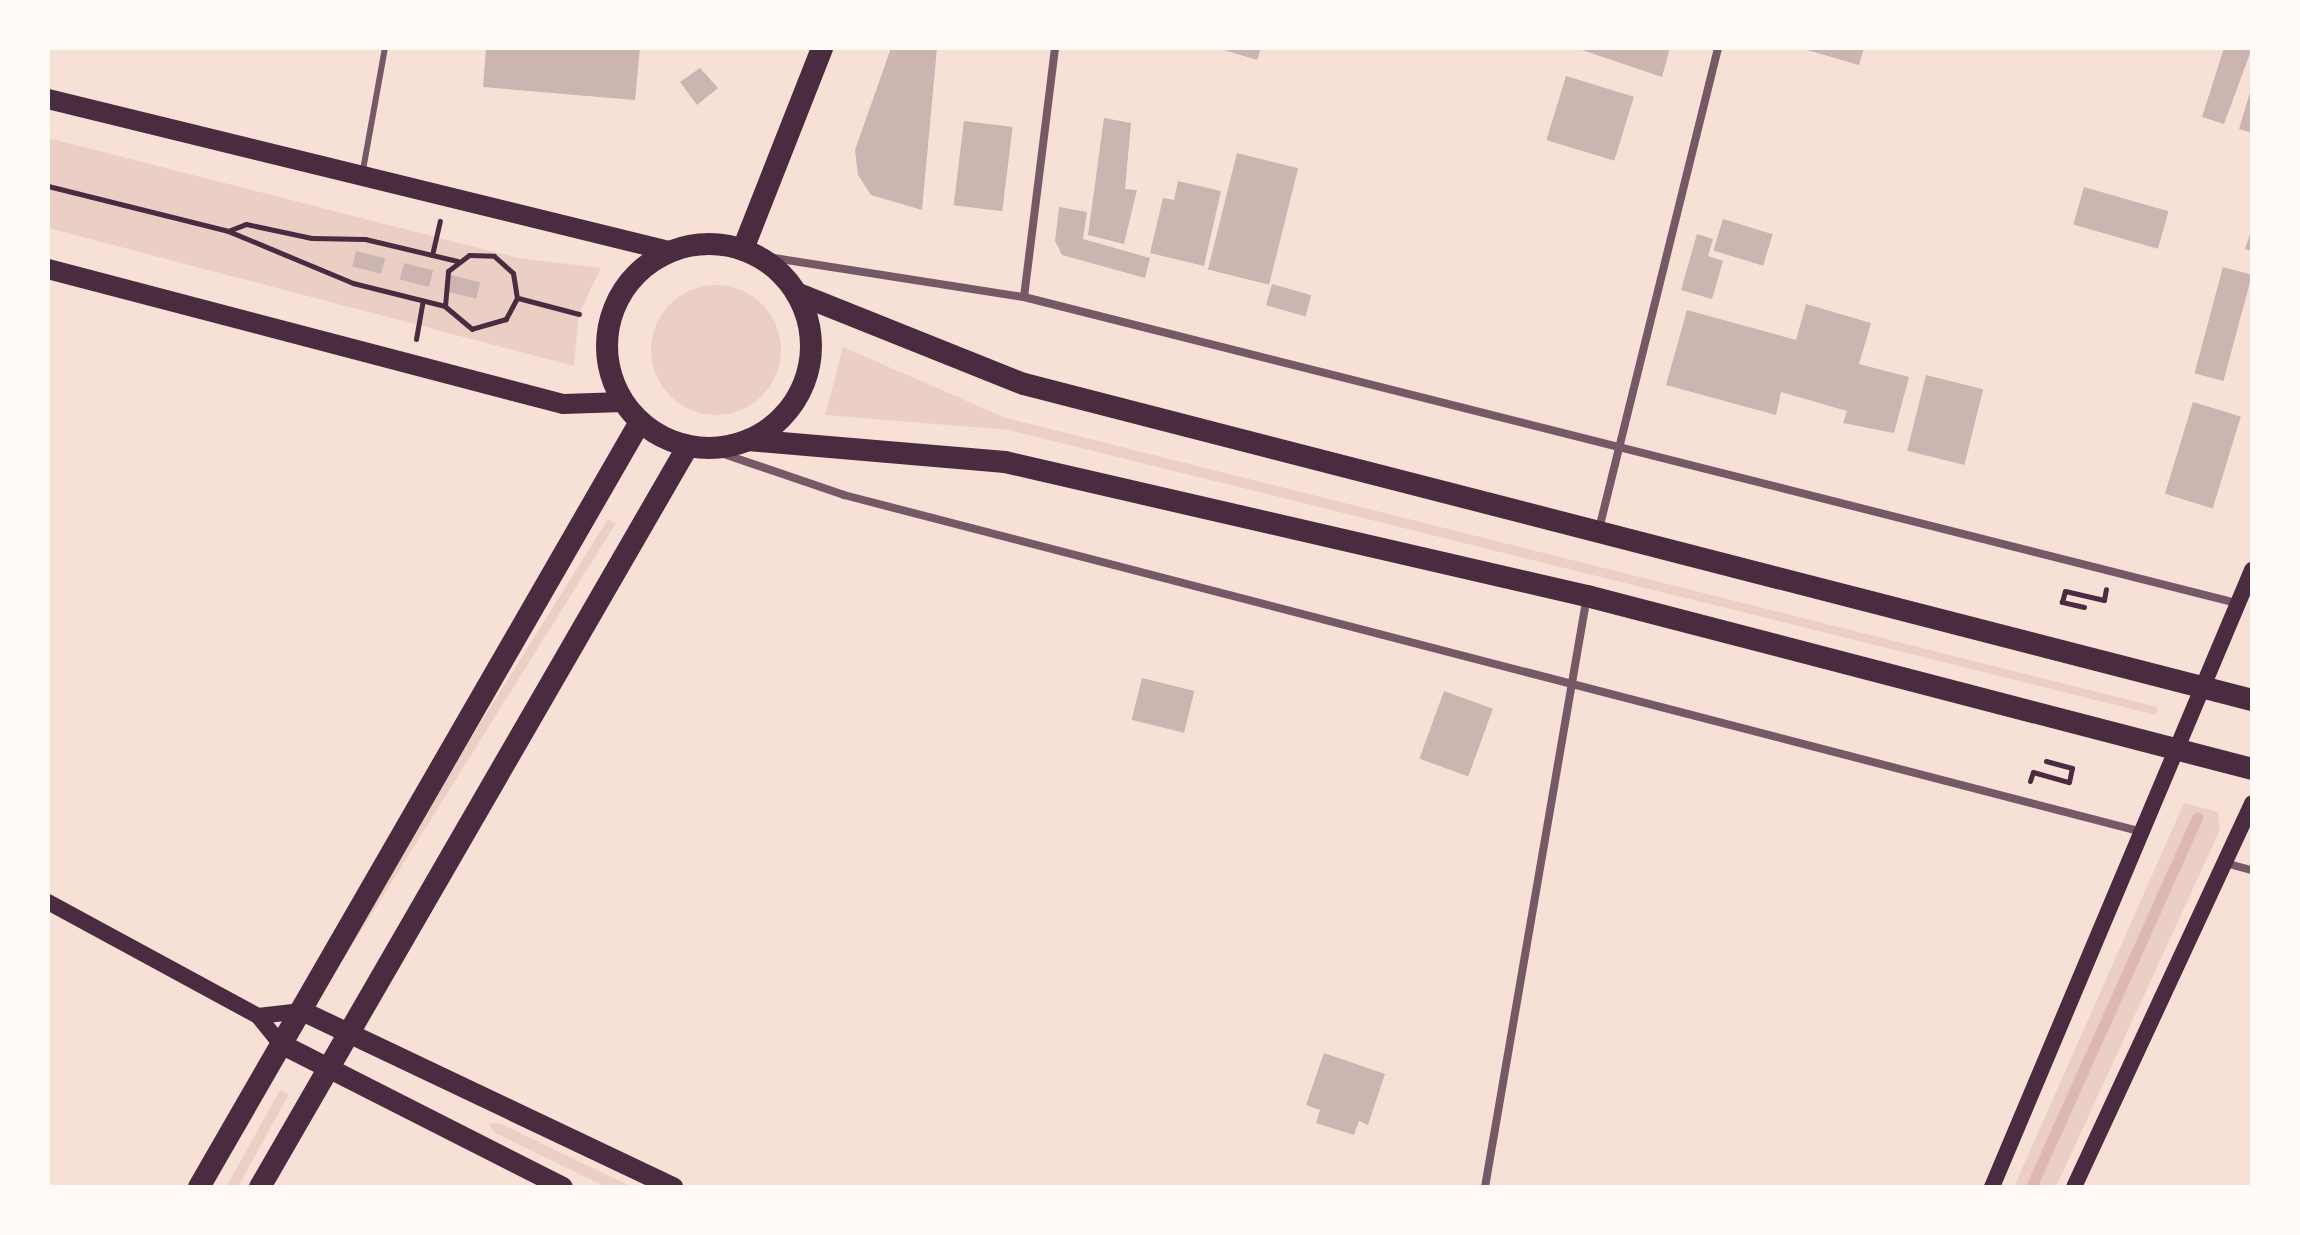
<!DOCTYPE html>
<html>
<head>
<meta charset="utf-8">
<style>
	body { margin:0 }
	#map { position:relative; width:2300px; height:1235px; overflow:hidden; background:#f7e1d7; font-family:Montserrat,sans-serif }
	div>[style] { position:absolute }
	.green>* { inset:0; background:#ebcfc5; transform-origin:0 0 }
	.round { border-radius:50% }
	.stream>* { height:11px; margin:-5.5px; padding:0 5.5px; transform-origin:5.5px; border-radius:5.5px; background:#dcb8b0 }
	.building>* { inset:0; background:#ccb4b1; transform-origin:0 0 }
	.path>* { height:5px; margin:-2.5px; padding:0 2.5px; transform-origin:2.5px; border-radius:2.5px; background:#4a2c40 }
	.service>* { height:6px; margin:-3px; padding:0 3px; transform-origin:3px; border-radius:3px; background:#755966 }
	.minor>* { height:8px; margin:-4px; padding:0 4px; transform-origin:4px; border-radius:4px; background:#755966 }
	.secondary>* { height:16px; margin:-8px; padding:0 8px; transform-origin:8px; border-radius:8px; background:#4a2c40 }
	.primary>* { height:20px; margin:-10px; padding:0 10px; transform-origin:10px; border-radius:10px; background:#4a2c40 }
	.trunk>* { height:22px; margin:-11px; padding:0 11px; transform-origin:11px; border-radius:11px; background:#4a2c40 }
	.trunk>.ring { margin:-11px; padding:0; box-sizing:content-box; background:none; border:22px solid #4a2c40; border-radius:50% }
	span { translate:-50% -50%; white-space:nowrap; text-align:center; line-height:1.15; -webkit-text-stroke:8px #fffaf5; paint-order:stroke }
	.frame { position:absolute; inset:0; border:50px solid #fffaf5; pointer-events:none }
</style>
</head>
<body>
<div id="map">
	<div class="green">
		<div style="clip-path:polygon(48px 138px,518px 258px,601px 268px,579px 314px,574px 366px,48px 228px)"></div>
		<div class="round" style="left:651px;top:285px;width:130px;height:130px"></div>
		<div style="clip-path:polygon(843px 347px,1006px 418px,2158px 707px,2156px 715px,1009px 430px,825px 415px)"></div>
		<div style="left:608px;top:519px;width:9px;height:550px;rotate:32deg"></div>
		<div style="clip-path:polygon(2184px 803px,2218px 812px,2220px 830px,2056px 1187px,2014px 1187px)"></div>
		<div style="left:280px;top:1090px;width:10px;height:113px;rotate:29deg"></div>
		<div style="clip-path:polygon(499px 1123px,632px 1187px,606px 1187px,495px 1133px,489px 1124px)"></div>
	</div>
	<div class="stream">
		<div style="left:2031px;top:1187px;width:405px;rotate:-65.8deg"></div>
	</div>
	<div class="building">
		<div style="clip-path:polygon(486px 48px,640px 48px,635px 100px,483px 87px)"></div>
		<div style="clip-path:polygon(891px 48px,937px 48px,922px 210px,871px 195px,858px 175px,855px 150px)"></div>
		<div style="clip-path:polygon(1217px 48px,1261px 48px,1257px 60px)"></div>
		<div style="clip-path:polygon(1576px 48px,1670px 48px,1662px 77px)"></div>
		<div style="clip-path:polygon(1800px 48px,1864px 48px,1859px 65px)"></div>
		<div style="clip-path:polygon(2224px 48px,2252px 48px,2224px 124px,2202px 117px)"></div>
		<div style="clip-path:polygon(700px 68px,718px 88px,697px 105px,680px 82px)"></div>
		<div style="left:1566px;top:76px;width:71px;height:67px;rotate:17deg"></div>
		<div style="clip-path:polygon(2251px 89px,2252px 89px,2252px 133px,2239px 129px)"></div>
		<div style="clip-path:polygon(1104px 118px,1131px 123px,1125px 189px,1137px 190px,1124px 244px,1088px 235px)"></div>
		<div style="left:964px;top:121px;width:49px;height:85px;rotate:7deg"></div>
		<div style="left:1237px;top:153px;width:63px;height:120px;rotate:14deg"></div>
		<div style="clip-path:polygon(1178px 181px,1221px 191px,1204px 266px,1150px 253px,1163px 198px,1174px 200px)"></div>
		<div style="left:2084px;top:187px;width:88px;height:39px;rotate:16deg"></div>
		<div style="clip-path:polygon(1059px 207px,1087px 212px,1083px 239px,1150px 258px,1145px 278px,1062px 255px,1055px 241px)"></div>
		<div style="left:1723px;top:219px;width:52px;height:33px;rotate:17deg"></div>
		<div style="clip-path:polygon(2251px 231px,2252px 231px,2252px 251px,2245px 249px)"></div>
		<div style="clip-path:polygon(1697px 234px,1713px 239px,1708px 256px,1723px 261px,1712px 299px,1681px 290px)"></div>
		<div style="left:356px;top:251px;width:30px;height:16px;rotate:14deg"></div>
		<div style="left:404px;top:263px;width:30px;height:17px;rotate:14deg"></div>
		<div style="left:2223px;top:267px;width:30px;height:110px;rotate:15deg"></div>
		<div style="left:451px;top:275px;width:30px;height:17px;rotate:14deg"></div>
		<div style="left:1272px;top:284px;width:41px;height:22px;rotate:16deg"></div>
		<div style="clip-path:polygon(1806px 304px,1871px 323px,1859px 364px,1909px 377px,1894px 433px,1843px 423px,1847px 411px,1781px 392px,1776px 415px,1666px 385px,1687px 310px,1796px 340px)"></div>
		<div style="left:1926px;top:375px;width:59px;height:78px;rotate:14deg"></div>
		<div style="left:2193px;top:402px;width:50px;height:96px;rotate:17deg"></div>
		<div style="left:1142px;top:678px;width:54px;height:43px;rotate:14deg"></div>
		<div style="left:1444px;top:691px;width:52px;height:72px;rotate:20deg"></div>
		<div style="clip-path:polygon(1324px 1053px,1385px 1074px,1368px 1125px,1359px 1121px,1354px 1135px,1316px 1123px,1320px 1110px,1306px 1105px)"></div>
	</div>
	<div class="path">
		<div style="left:48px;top:186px;width:186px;rotate:14deg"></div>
		<div style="left:432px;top:255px;width:35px;rotate:-77deg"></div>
		<div style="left:518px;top:298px;width:63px;rotate:14.7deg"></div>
		<div style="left:445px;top:306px;width:35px;rotate:-85deg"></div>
		<div style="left:448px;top:271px;width:26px;rotate:-37deg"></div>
		<div style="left:469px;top:255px;width:25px;rotate:2deg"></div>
		<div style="left:494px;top:256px;width:25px;rotate:42deg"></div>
		<div style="left:513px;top:273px;width:25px;rotate:81deg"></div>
		<div style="left:517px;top:298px;width:24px;rotate:118deg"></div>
		<div style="left:506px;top:319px;width:35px;rotate:164deg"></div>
		<div style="left:472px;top:329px;width:35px;rotate:-140deg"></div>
		<div style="left:445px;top:306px;width:95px;rotate:-166deg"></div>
		<div style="left:353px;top:283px;width:135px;rotate:-157.4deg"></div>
		<div style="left:228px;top:231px;width:19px;rotate:-21deg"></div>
		<div style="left:246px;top:224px;width:67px;rotate:12deg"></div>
		<div style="left:312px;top:238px;width:53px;rotate:1.1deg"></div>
		<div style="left:365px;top:239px;width:95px;rotate:13.4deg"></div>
		<div style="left:416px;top:339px;width:39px;rotate:-80deg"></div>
		<div style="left:2084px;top:607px;width:23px;rotate:-167deg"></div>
		<div style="left:2062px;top:602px;width:11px;rotate:-75deg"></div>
		<div style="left:2065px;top:591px;width:40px;rotate:13deg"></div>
		<div style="left:2104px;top:600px;width:11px;rotate:-80deg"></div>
		<div style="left:2030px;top:781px;width:9px;rotate:-72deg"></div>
		<div style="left:2033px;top:772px;width:37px;rotate:16deg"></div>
		<div style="left:2069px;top:782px;width:14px;rotate:-78deg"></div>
		<div style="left:2072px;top:768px;width:27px;rotate:-165deg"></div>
	</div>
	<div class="service">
		<div style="left:363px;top:170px;width:124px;rotate:-79.8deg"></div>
	</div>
	<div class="minor">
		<div style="left:755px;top:255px;width:272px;rotate:8.9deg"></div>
		<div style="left:1024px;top:297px;width:1251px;rotate:14.16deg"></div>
		<div style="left:1024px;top:297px;width:251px;rotate:-82.9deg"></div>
		<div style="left:706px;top:448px;width:146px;rotate:18.8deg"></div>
		<div style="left:844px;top:495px;width:1341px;rotate:14.55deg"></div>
		<div style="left:1599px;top:529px;width:496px;rotate:-76.1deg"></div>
		<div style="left:2225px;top:863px;width:28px;rotate:15deg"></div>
		<div style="left:1485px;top:1187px;width:600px;rotate:-80.21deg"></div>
	</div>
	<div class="secondary">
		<div style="left:48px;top:902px;width:239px;rotate:28.5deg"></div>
		<div style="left:258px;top:1016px;width:36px;rotate:51deg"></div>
		<div style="left:258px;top:1016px;width:44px;rotate:-6.5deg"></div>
		<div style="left:1992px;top:1187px;width:670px;rotate:-67.15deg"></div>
		<div style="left:2074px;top:1187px;width:423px;rotate:-65.1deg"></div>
	</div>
	<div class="primary">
		<div style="left:48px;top:99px;width:639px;rotate:13.75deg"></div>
		<div style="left:48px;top:269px;width:532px;rotate:14.69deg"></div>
		<div style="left:563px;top:404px;width:60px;rotate:-1.9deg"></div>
		<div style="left:302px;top:1011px;width:411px;rotate:25.4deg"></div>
		<div style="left:281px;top:1044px;width:316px;rotate:26.9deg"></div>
	</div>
	<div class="trunk">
		<div class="ring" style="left:607px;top:244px;width:182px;height:182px"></div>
		<div style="left:743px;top:249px;width:216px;rotate:-68.5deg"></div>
		<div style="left:796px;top:293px;width:245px;rotate:21.8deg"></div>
		<div style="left:1024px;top:384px;width:1268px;rotate:14.43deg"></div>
		<div style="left:748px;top:440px;width:258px;rotate:4.9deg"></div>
		<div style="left:1005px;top:462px;width:597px;rotate:12.97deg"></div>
		<div style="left:1587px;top:596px;width:687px;rotate:14.58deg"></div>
		<div style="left:199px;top:1187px;width:883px;rotate:-60.04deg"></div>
		<div style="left:260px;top:1187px;width:856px;rotate:-59.99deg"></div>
	</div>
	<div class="frame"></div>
</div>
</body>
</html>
